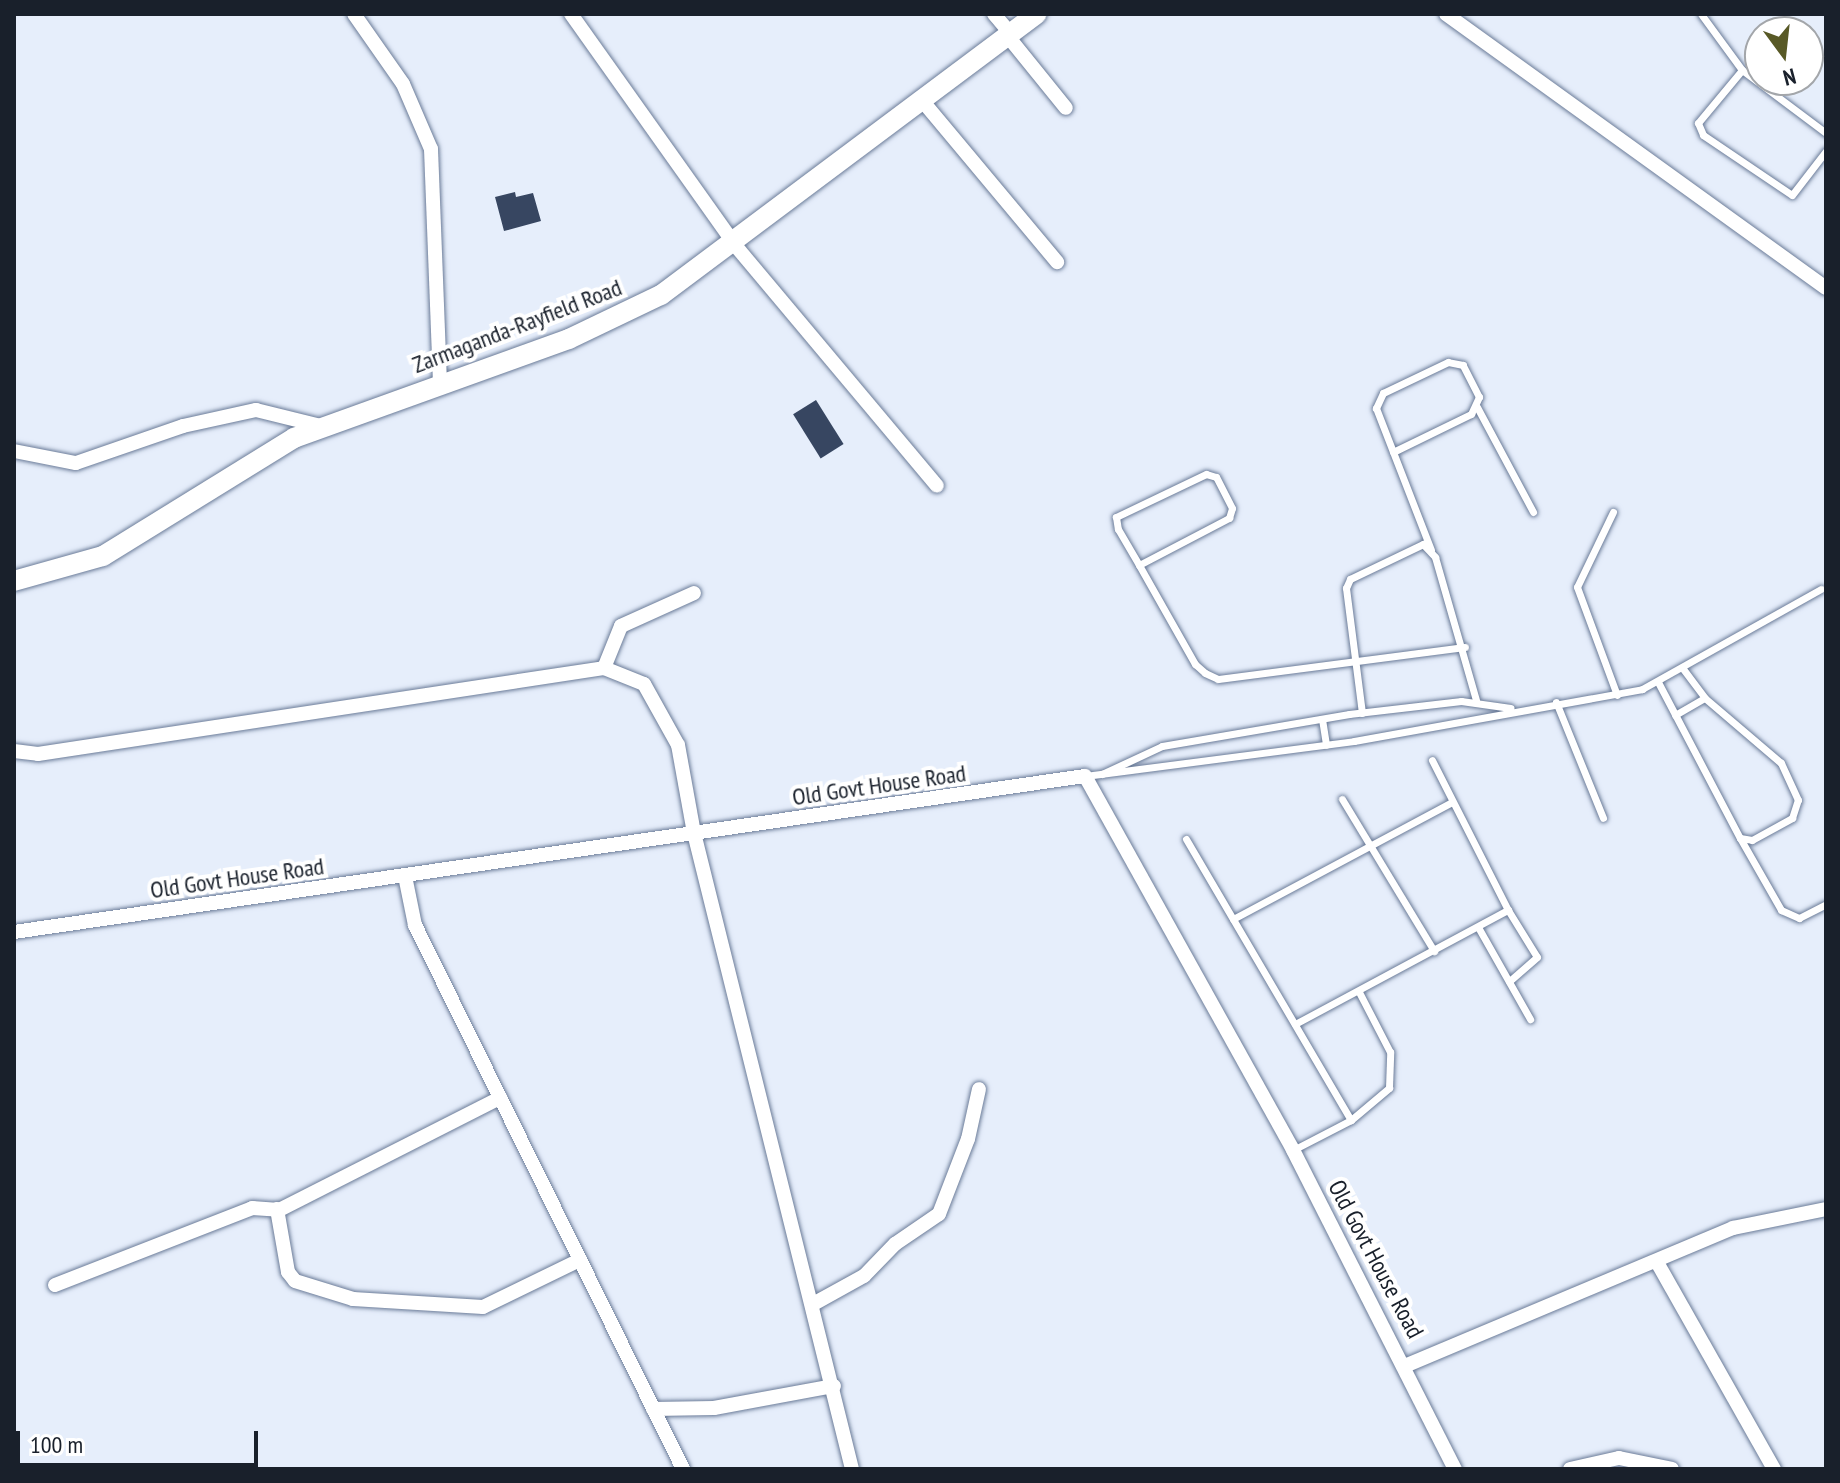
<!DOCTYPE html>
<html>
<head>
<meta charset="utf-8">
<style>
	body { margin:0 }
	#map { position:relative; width:1840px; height:1483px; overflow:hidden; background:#e6eefb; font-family:"PT Sans Narrow",sans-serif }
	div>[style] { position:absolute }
	.building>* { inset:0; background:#374661; transform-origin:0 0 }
	.roads { filter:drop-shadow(0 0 2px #6a7b98) drop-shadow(0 0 2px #6a7b98) }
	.lane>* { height:7px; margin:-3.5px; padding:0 3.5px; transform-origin:3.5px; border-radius:3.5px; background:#fff }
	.street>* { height:14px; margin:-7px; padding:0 7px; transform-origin:7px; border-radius:7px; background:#fff }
	.secondary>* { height:20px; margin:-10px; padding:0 10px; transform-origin:10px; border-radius:10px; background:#fff }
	span { translate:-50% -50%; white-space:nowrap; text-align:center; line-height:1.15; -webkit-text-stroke:8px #fff; paint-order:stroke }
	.street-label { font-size:24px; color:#19202b }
	.frame { position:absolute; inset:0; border:16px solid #19202b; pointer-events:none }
	.north { position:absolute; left:1744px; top:16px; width:80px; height:80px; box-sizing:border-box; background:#fff; border:2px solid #a3a6aa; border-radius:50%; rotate:165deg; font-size:22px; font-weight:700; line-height:32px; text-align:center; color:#19202b }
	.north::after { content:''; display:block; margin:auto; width:28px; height:36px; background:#585926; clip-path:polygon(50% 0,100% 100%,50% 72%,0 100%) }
	.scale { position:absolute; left:16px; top:1431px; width:242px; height:36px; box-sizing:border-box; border:4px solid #19202b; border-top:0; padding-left:10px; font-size:24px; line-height:28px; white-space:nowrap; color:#19202b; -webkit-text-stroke:6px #fff; paint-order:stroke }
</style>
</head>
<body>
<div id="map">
	<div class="building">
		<div style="clip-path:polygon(515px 192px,516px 197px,533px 193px,541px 221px,504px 231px,495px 197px)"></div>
		<div style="left:816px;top:400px;width:52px;height:27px;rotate:58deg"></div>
	</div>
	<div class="roads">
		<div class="lane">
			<div style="left:1701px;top:14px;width:69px;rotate:53.8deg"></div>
			<div style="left:1742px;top:70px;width:105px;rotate:36.9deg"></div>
			<div style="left:1742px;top:70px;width:69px;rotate:129.7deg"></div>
			<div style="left:1698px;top:123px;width:13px;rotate:67deg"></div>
			<div style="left:1703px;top:135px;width:107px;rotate:34deg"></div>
			<div style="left:1792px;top:195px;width:56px;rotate:-52.3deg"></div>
			<div style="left:1477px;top:407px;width:119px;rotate:61.9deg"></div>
			<div style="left:1393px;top:452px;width:87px;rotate:-26deg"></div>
			<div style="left:1471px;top:414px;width:19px;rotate:-65deg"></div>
			<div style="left:1479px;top:397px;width:36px;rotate:-117deg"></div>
			<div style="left:1463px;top:365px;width:15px;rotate:-169deg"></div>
			<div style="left:1448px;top:362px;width:72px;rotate:154.5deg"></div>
			<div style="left:1383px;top:393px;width:17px;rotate:115deg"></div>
			<div style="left:1376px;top:408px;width:152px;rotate:68.8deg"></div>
			<div style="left:1613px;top:512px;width:83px;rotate:115.6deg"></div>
			<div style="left:1577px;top:587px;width:115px;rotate:69.7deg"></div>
			<div style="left:1139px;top:565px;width:102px;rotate:-27.6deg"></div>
			<div style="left:1229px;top:518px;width:10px;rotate:-73deg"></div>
			<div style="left:1232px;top:508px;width:35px;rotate:-117deg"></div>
			<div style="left:1216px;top:477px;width:10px;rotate:-163deg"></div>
			<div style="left:1206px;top:474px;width:100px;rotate:154.5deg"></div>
			<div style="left:1116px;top:517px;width:12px;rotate:81deg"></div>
			<div style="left:1118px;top:529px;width:42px;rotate:59.7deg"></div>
			<div style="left:1139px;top:565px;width:114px;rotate:60.5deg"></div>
			<div style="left:1195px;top:664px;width:13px;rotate:42deg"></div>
			<div style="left:1205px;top:673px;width:14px;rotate:25deg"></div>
			<div style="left:1218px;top:679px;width:249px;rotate:-7.4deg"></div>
			<div style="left:1658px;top:682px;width:176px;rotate:62.3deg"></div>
			<div style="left:1740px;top:838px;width:12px;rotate:9deg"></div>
			<div style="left:1752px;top:840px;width:46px;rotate:-28.8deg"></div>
			<div style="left:1792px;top:818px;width:19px;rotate:-72deg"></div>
			<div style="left:1798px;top:800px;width:41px;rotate:-114.7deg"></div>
			<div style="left:1781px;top:763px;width:100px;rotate:-139.5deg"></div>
			<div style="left:1705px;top:698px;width:38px;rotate:-127deg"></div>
			<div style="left:1556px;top:702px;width:125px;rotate:67.9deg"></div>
			<div style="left:1362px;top:713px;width:126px;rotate:-97.3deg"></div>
			<div style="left:1346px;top:588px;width:10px;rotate:-66deg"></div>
			<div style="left:1350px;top:579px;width:81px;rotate:-25.6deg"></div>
			<div style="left:1423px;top:544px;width:18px;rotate:47deg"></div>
			<div style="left:1435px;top:557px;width:149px;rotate:74deg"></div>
			<div style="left:1675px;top:715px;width:34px;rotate:-30deg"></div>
			<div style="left:1322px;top:719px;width:26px;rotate:81deg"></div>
			<div style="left:1102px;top:774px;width:66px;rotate:-25deg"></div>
			<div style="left:1162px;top:746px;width:190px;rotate:-9.7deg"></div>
			<div style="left:1349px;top:714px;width:113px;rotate:-6.6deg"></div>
			<div style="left:1461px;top:701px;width:50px;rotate:8deg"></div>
			<div style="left:1085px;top:776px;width:271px;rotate:-7.4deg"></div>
			<div style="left:1354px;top:741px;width:293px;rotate:-10.2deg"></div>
			<div style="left:1642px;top:689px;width:205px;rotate:-29.2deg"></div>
			<div style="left:1342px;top:799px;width:178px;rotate:58.8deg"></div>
			<div style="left:1740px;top:838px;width:83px;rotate:60.3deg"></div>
			<div style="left:1781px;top:910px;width:20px;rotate:24deg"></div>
			<div style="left:1799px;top:918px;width:30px;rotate:-27deg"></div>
			<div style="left:1186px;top:839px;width:326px;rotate:59.6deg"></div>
			<div style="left:1508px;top:910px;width:55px;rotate:58.3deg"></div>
			<div style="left:1537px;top:957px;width:37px;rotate:139deg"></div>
			<div style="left:1233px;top:919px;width:248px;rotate:-28.1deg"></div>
			<div style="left:1478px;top:927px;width:106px;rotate:60.5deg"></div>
			<div style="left:1295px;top:1024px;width:242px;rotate:-28.2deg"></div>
			<div style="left:1508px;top:910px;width:168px;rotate:-116.9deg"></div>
			<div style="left:1293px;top:1150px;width:65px;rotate:-27.3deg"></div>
			<div style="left:1351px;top:1120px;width:50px;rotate:-40.1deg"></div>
			<div style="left:1389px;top:1088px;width:36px;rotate:-88deg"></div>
			<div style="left:1390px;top:1052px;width:68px;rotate:-117.3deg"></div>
		</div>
		<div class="street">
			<div style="left:354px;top:14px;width:85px;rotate:55deg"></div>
			<div style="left:403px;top:84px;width:71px;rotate:66.7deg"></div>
			<div style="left:431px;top:149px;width:236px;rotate:87.8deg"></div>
			<div style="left:571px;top:14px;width:283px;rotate:54.6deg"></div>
			<div style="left:735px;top:245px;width:314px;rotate:50deg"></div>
			<div style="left:994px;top:14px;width:23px;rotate:50deg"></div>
			<div style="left:1446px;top:14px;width:468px;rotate:35.8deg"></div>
			<div style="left:1006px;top:34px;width:95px;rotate:51deg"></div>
			<div style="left:920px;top:98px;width:214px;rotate:50.1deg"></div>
			<div style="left:14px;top:451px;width:63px;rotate:11deg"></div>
			<div style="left:76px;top:463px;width:113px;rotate:-19.1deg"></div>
			<div style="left:183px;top:426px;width:75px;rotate:-12.4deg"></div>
			<div style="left:256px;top:410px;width:71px;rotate:13.8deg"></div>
			<div style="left:604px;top:668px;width:45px;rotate:-68deg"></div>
			<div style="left:621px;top:626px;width:80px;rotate:-24.3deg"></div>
			<div style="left:14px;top:751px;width:24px;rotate:7deg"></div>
			<div style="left:38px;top:754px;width:572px;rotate:-8.64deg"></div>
			<div style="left:604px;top:668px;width:43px;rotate:21.8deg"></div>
			<div style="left:644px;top:684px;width:70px;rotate:60.9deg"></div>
			<div style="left:678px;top:745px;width:89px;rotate:79.7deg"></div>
			<div style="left:694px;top:833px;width:655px;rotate:76.05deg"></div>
			<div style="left:405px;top:876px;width:50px;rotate:78.5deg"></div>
			<div style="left:415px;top:925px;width:606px;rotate:63.77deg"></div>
			<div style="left:14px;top:932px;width:1082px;rotate:-8.29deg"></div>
			<div style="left:1085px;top:776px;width:428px;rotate:60.9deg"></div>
			<div style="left:1293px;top:1150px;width:358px;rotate:63.1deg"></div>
			<div style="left:277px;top:1209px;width:64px;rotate:80.1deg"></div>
			<div style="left:288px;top:1272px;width:11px;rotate:52deg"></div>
			<div style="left:295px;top:1281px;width:61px;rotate:17.2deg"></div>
			<div style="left:353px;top:1299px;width:130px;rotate:3.5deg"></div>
			<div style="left:483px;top:1307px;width:108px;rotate:-25.9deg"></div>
			<div style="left:1658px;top:1264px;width:236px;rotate:60.5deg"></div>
			<div style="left:55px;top:1285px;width:212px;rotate:-21.3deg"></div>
			<div style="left:252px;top:1208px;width:27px;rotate:4deg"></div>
			<div style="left:279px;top:1210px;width:248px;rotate:-26.9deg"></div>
			<div style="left:815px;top:1303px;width:56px;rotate:-28.9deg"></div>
			<div style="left:864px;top:1276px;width:45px;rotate:-45.9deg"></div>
			<div style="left:895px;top:1244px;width:53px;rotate:-34.3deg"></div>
			<div style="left:939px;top:1214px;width:80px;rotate:-68.9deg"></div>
			<div style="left:968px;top:1139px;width:51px;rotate:-77.6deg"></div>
			<div style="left:1407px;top:1365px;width:354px;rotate:-22.8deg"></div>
			<div style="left:1733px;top:1228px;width:95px;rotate:-11.5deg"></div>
			<div style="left:653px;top:1409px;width:61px;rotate:-0.9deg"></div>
			<div style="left:714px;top:1408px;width:122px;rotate:-10.4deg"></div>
			<div style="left:1570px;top:1469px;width:50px;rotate:-12.7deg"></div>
			<div style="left:1619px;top:1458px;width:54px;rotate:11.7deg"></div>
		</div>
		<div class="secondary">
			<div style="left:14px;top:581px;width:92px;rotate:-15.7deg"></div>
			<div style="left:103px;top:556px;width:225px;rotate:-31.7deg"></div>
			<div style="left:294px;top:438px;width:292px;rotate:-19.8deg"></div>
			<div style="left:569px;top:339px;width:102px;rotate:-25.6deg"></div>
			<div style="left:661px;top:295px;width:469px;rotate:-36.8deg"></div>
		</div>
	</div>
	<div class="street-label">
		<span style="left:517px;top:326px;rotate:-21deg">Zarmaganda-Rayfield Road</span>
		<span style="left:879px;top:785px;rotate:-8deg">Old Govt House Road</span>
		<span style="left:237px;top:878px;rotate:-8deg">Old Govt House Road</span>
		<span style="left:1376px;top:1259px;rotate:62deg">Old Govt House Road</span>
	</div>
	<div class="frame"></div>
	<div class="north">N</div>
	<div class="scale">100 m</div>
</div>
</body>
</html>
